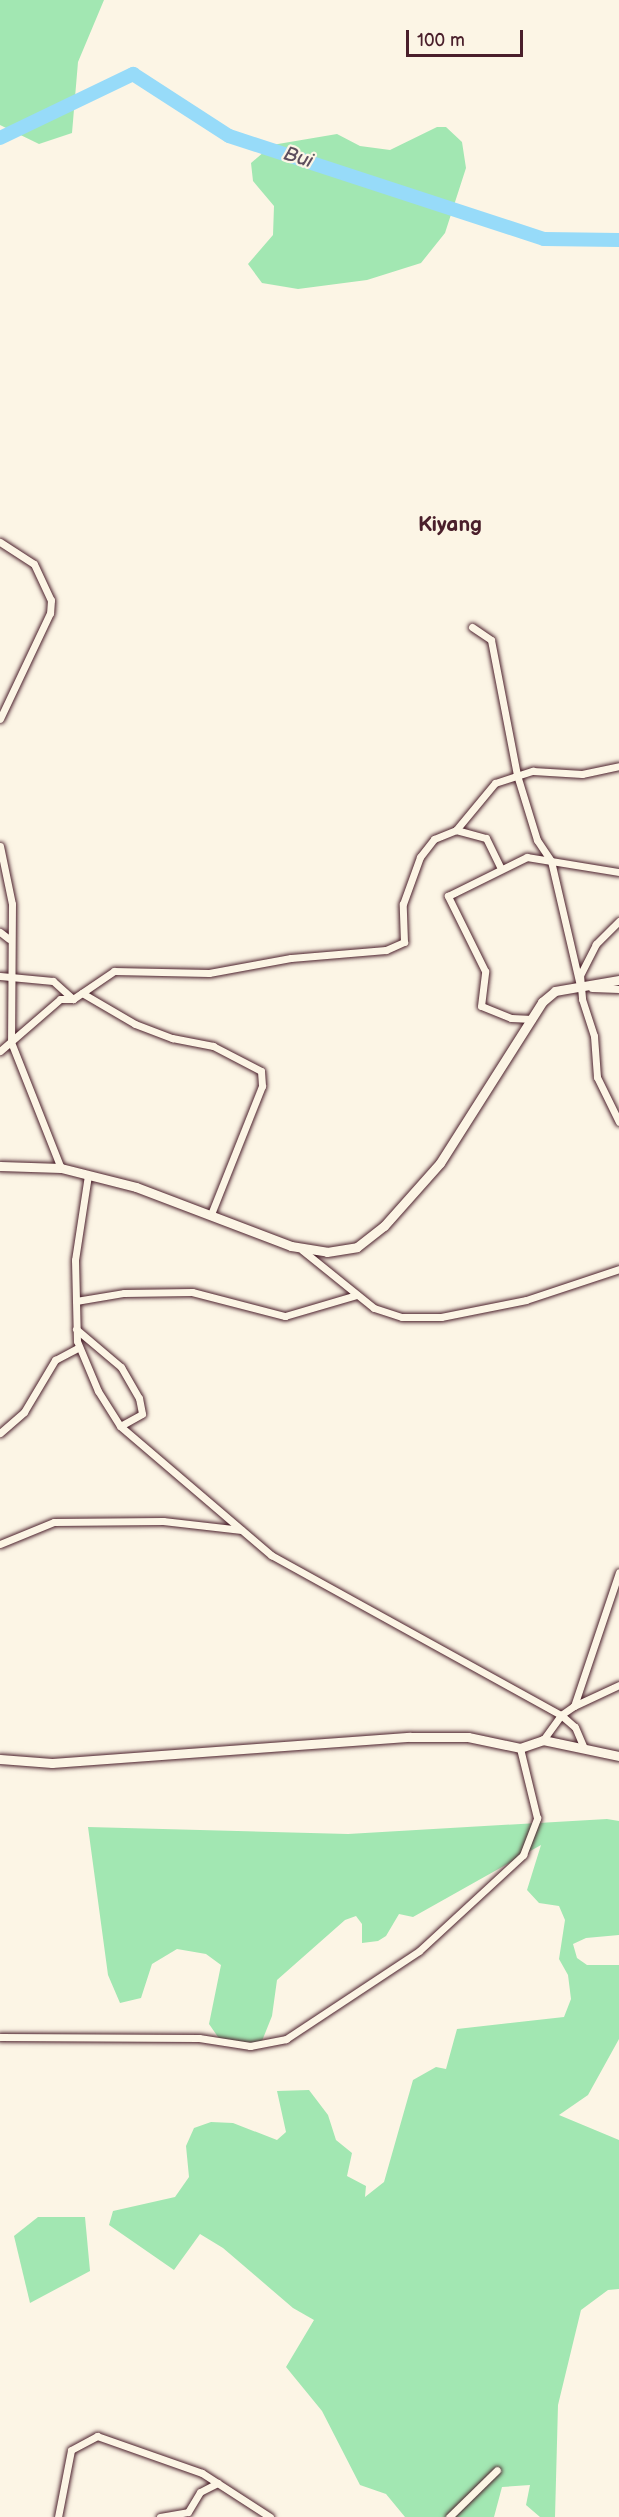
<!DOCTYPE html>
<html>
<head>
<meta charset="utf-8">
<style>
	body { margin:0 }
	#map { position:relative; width:619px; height:2517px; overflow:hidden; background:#fcf5e5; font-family:"Balsamiq Sans",sans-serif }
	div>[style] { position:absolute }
	.green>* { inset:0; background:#a2e7b2 }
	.river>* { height:14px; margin:-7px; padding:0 7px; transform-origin:7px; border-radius:7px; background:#97dbf9 }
	.roads { filter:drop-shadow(0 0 2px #4a1f2b) drop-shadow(0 0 2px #4a1f2b) }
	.street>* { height:7px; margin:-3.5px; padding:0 3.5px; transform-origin:3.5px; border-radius:3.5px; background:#fcf5e5 }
	.secondary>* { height:9px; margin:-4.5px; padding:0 4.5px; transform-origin:4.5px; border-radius:4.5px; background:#fcf5e5 }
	span { translate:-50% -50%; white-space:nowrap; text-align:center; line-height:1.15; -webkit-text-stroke:4.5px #fcf5e5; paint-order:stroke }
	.water-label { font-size:20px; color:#5d4e5e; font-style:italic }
	.quarter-label { font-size:21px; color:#4a1f2b; font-weight:700 }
	.scale { position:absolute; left:406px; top:30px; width:117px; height:27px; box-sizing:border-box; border:3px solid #4a1f2b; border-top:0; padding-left:8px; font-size:18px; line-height:21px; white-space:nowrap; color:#4a1f2b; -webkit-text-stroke:4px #fcf5e5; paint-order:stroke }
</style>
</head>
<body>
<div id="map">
	<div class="green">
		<div style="clip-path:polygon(0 0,104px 0,78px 62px,72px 133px,39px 144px,0 125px)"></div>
		<div style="clip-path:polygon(437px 127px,446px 127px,462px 142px,466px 168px,445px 233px,421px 263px,367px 280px,298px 289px,262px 283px,248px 264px,273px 235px,274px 206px,253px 181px,251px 163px,272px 145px,337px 134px,360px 146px,390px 150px)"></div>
		<div style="clip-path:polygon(607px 1819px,619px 1821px,619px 1935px,586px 1938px,573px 1944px,577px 1958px,587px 1965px,619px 1965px,619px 2039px,588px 2095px,559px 2115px,619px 2140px,619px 2289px,608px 2290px,581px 2310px,558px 2405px,555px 2517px,540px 2517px,526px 2505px,530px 2485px,502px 2487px,494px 2517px,405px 2517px,386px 2494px,360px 2485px,322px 2411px,286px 2367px,314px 2320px,293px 2308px,223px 2248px,200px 2234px,174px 2270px,109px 2225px,113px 2211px,175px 2197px,189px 2177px,186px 2146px,194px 2128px,211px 2122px,233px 2123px,277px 2140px,286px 2132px,277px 2091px,309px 2090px,328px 2115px,336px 2140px,352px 2153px,347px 2176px,366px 2186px,365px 2197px,384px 2182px,413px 2080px,436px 2067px,446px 2069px,457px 2029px,564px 2017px,571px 1999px,568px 1975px,559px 1959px,565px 1920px,559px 1906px,539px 1903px,527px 1890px,541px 1845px,413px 1917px,399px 1914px,386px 1936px,378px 1941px,362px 1943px,362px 1924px,356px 1916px,345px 1920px,277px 1980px,272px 2016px,262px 2041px,245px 2049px,218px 2037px,209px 2024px,221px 1965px,206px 1954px,177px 1949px,152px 1964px,141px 1998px,120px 2003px,108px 1975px,88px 1827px,348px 1834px)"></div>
		<div style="clip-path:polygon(38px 2217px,85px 2217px,90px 2271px,30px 2303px,14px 2236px)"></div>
	</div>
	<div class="river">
		<div style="left:0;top:138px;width:148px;rotate:-25.7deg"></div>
		<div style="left:133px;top:74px;width:114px;rotate:32.9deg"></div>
		<div style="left:229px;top:136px;width:331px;rotate:18.1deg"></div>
		<div style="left:544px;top:239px;width:75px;rotate:0.8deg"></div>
	</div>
	<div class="roads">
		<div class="street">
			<div style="left:0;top:542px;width:40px;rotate:32.9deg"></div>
			<div style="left:34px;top:564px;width:40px;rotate:65deg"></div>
			<div style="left:51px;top:600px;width:13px;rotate:94deg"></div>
			<div style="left:50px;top:613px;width:117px;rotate:115.3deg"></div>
			<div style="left:472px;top:627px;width:23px;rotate:34deg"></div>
			<div style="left:491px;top:640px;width:137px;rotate:79.1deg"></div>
			<div style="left:517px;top:775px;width:68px;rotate:72.9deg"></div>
			<div style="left:537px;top:840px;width:25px;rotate:56deg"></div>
			<div style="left:551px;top:861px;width:132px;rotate:76.9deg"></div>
			<div style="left:456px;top:830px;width:31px;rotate:15deg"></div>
			<div style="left:486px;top:838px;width:34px;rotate:64deg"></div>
			<div style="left:0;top:846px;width:59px;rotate:78.3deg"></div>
			<div style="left:12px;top:904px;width:138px;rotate:90.4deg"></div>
			<div style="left:11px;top:1042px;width:136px;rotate:68.4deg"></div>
			<div style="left:619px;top:921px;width:33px;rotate:135deg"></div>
			<div style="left:596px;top:944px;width:35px;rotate:117deg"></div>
			<div style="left:580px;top:975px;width:24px;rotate:85deg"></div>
			<div style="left:582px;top:999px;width:39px;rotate:72deg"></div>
			<div style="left:594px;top:1036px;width:41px;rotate:85.8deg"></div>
			<div style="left:597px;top:1077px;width:50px;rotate:63.9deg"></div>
			<div style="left:0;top:932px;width:11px;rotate:38deg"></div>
			<div style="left:0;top:976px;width:53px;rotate:5.4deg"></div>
			<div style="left:53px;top:981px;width:27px;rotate:42deg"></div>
			<div style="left:592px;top:988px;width:27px;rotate:2deg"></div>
			<div style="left:82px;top:993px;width:61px;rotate:30.3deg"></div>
			<div style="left:135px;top:1024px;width:40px;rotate:21deg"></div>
			<div style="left:172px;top:1038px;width:42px;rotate:11deg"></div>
			<div style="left:213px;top:1046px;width:54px;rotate:27.5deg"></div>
			<div style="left:261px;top:1071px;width:15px;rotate:86deg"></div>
			<div style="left:262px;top:1086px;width:138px;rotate:111.7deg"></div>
			<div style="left:532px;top:1019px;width:21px;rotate:-177deg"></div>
			<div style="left:511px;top:1018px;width:32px;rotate:-158deg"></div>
			<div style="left:481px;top:1006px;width:35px;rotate:-83deg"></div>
			<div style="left:485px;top:971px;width:84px;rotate:-116.3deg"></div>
			<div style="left:448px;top:896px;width:88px;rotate:-26.3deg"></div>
			<div style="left:527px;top:857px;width:93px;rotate:9.3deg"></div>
			<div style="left:0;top:1051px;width:79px;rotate:-40.9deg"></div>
			<div style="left:60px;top:999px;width:13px"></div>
			<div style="left:73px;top:999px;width:50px;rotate:-34.3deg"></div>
			<div style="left:114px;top:971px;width:95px;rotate:1.2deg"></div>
			<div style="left:209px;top:973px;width:83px;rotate:-10.4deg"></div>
			<div style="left:291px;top:958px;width:95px;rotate:-4.8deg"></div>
			<div style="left:386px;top:950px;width:20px;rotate:-24deg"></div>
			<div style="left:404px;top:942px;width:38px;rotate:-92deg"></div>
			<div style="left:403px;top:904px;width:50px;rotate:-70.1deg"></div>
			<div style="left:420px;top:857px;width:23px;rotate:-52deg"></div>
			<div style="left:434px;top:839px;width:24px;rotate:-22deg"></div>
			<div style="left:456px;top:830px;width:61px;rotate:-50.3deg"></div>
			<div style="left:495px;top:783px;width:40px;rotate:-18deg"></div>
			<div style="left:533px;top:771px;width:49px;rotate:3.5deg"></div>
			<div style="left:582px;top:774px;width:38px;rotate:-12deg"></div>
			<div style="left:88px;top:1175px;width:86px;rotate:98.7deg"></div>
			<div style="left:75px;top:1260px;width:81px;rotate:88.6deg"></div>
			<div style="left:77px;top:1341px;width:54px;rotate:67.2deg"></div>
			<div style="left:98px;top:1391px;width:41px;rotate:57.8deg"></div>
			<div style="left:120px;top:1426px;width:199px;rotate:40.5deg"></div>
			<div style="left:271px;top:1555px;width:331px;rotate:28.9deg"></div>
			<div style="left:561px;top:1715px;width:18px;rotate:41deg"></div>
			<div style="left:575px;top:1727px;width:23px;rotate:67deg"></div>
			<div style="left:302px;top:1250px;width:92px;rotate:38.9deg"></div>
			<div style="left:374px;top:1308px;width:29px;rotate:18deg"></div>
			<div style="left:402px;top:1317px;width:39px"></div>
			<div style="left:441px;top:1317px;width:87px;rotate:-11.3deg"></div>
			<div style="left:526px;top:1300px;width:98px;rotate:-18.4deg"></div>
			<div style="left:76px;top:1301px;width:49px;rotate:-9.5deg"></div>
			<div style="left:124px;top:1293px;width:68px;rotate:-0.8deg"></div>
			<div style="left:192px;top:1292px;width:96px;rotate:14.5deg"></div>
			<div style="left:285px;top:1316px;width:75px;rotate:-16.3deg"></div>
			<div style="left:76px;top:1329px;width:59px;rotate:40.2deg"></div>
			<div style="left:121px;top:1367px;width:36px;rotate:60deg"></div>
			<div style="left:139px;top:1398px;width:16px;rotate:79deg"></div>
			<div style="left:142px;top:1414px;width:25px;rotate:151deg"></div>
			<div style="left:0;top:1433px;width:32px;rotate:-41deg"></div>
			<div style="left:24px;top:1412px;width:61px;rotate:-59.2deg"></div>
			<div style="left:55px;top:1360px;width:27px;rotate:-28deg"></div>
			<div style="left:0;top:1544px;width:58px;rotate:-22.2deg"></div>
			<div style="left:54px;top:1522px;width:109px;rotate:-0.5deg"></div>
			<div style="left:163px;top:1521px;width:79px;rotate:6.6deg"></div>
			<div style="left:574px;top:1706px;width:50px;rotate:-25deg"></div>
			<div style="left:543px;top:1740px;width:31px;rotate:-54deg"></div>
			<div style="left:561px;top:1715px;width:16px;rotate:-35deg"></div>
			<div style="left:574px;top:1706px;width:141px;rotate:-71.4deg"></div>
			<div style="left:0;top:2037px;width:199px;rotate:0.3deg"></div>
			<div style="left:199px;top:2038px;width:52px;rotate:8.9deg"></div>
			<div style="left:250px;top:2046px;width:37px;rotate:-11deg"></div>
			<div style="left:286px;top:2039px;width:159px;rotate:-33.5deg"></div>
			<div style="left:419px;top:1951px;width:142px;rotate:-42.7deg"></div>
			<div style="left:523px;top:1855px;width:40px;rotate:-69deg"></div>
			<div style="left:537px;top:1818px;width:72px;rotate:-103.7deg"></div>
			<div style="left:58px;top:2517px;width:68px;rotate:-79deg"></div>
			<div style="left:71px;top:2450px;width:30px;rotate:-28deg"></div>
			<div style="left:97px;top:2436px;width:111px;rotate:19.4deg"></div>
			<div style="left:202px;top:2473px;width:81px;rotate:32.9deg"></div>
			<div style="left:160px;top:2517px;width:28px;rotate:-10deg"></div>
			<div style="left:188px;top:2512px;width:23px;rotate:-59deg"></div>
			<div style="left:200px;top:2492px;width:20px;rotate:-27deg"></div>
			<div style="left:449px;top:2517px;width:67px;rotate:-44.4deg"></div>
		</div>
		<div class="secondary">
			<div style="left:0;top:1166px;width:61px;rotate:1.9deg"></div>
			<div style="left:61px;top:1168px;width:77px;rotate:14.2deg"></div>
			<div style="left:136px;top:1187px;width:166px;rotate:20.8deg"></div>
			<div style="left:291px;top:1246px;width:36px;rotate:9deg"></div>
			<div style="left:327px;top:1252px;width:30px;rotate:-9deg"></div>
			<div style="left:357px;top:1247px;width:34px;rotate:-38deg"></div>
			<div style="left:384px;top:1226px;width:84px;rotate:-48.4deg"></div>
			<div style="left:440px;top:1163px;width:191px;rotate:-57.6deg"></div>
			<div style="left:542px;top:1002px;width:17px;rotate:-40deg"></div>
			<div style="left:555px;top:991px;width:65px;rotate:-9.8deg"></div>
			<div style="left:0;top:1759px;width:52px;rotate:4.4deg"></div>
			<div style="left:52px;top:1763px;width:359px;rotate:-4.2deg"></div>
			<div style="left:410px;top:1737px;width:58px"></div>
			<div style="left:468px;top:1737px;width:53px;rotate:11.9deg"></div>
			<div style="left:520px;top:1748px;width:24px;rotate:-19deg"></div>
			<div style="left:543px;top:1740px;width:78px;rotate:11.9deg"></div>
		</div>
	</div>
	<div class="water-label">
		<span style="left:298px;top:158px;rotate:18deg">Bui</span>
	</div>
	<div class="quarter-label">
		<span style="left:450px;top:525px">Kiyang</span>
	</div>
	<div class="scale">100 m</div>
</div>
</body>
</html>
